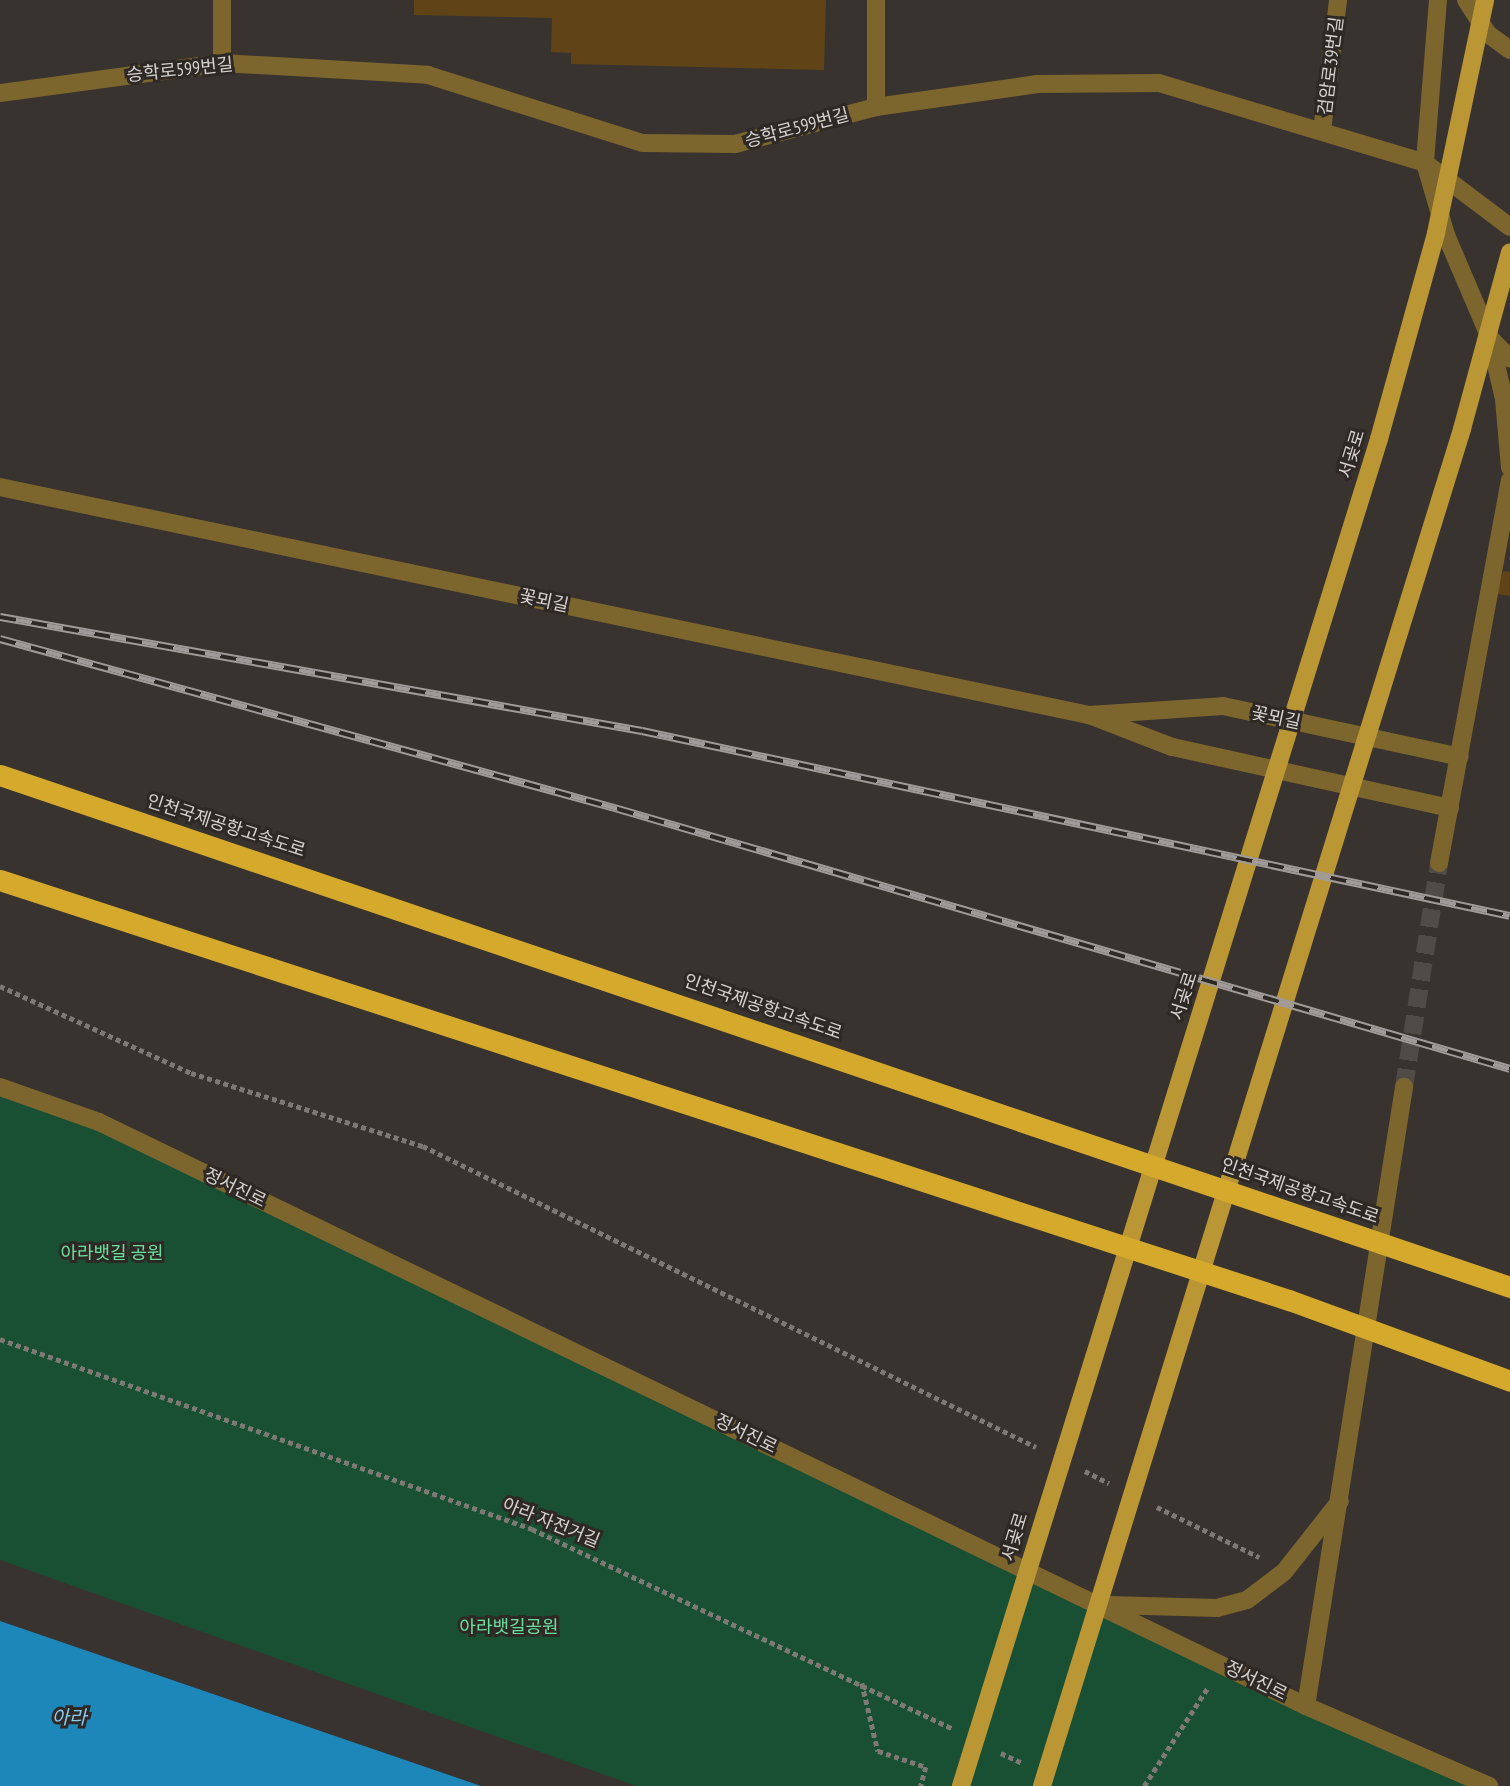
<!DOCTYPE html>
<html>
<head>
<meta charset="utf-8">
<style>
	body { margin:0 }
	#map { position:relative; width:1510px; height:1786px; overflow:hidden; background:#39332f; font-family:"PT Sans Narrow","Noto Sans KR",sans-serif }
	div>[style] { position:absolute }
	.green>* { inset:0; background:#194f33 }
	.water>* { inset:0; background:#1e87ba }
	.building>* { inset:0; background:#604418 }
	.minor-tunnel>* { height:18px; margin-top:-9px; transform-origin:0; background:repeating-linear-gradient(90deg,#504b47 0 18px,transparent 0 27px) }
	.path>* { height:4.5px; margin-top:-2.25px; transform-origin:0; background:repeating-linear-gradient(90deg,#7d7975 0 5px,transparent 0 8.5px) }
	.minor>* { height:18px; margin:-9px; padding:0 9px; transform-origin:9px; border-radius:9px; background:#7c662d }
	.major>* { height:18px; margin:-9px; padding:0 9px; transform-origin:9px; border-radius:9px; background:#bb9635 }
	.highway>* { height:21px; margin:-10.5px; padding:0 10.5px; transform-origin:10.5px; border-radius:10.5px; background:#d5a92b }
	.rail>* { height:8px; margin-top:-4px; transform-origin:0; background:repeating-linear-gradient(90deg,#2f2925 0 16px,#a09b98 0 32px); box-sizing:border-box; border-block:2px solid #a09b98 }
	span { translate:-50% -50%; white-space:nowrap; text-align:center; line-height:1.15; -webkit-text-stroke:6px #2f2925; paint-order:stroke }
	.street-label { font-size:18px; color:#d5d2cf }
	.park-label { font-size:18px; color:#65e29f }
	.water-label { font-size:19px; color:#86c9f1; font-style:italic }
</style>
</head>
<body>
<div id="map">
	<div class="green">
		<div style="clip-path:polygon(0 1087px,99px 1122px,1486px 1786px,636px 1786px,0 1560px)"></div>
	</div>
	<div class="water">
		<div style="clip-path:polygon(0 1621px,481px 1786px,0 1786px)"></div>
	</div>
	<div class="building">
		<div style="clip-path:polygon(414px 0,826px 0,824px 70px,571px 64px,571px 53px,551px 52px,552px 18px,414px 15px)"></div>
		<div style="clip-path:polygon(1503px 571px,1510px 572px,1510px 596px,1497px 594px)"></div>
	</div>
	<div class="minor-tunnel">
		<div style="left:1404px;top:1087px;width:227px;rotate:-81.1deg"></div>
	</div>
	<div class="path">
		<div style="left:0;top:986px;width:210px;rotate:24.5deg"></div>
		<div style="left:191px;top:1073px;width:243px;rotate:17.5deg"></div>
		<div style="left:423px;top:1146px;width:683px;rotate:26.15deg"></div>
		<div style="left:0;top:1339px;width:565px;rotate:19.65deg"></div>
		<div style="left:532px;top:1529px;width:466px;rotate:25.4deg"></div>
		<div style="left:1085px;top:1471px;width:27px;rotate:27deg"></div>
		<div style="left:1157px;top:1507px;width:114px;rotate:26.1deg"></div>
		<div style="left:862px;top:1683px;width:70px;rotate:76.8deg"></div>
		<div style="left:878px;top:1751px;width:51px;rotate:18.4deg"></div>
		<div style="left:926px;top:1767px;width:20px;rotate:105deg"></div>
		<div style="left:1001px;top:1753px;width:23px;rotate:25deg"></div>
		<div style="left:1144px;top:1786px;width:118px;rotate:-57.1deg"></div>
	</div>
	<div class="minor">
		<div style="left:1438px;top:0;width:164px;rotate:94.6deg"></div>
		<div style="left:1425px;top:163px;width:75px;rotate:73.7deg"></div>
		<div style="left:1446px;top:235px;width:112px;rotate:66.9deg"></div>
		<div style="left:1490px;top:338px;width:63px;rotate:77.1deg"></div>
		<div style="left:1504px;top:399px;width:69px;rotate:85deg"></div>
		<div style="left:1466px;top:0;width:40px;rotate:57.1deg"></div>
		<div style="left:1488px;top:34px;width:27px;rotate:36deg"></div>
		<div style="left:222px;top:63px;width:63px;rotate:-90deg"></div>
		<div style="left:0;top:93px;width:224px;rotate:-7.7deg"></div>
		<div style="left:222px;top:63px;width:206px;rotate:3.3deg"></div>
		<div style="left:428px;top:75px;width:225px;rotate:17.6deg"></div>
		<div style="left:643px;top:143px;width:92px;rotate:0.6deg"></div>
		<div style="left:735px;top:144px;width:146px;rotate:-14.7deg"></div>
		<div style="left:876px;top:107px;width:163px;rotate:-8.1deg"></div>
		<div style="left:1037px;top:84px;width:122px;rotate:-0.5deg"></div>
		<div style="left:1159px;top:83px;width:278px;rotate:16.7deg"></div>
		<div style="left:1425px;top:163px;width:106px;rotate:37deg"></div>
		<div style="left:876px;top:107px;width:107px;rotate:-90deg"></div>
		<div style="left:1322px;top:131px;width:132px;rotate:-83deg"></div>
		<div style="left:1490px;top:338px;width:29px;rotate:46deg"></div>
		<div style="left:0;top:487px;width:1113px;rotate:11.83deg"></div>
		<div style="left:1450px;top:808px;width:285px;rotate:-167.6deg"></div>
		<div style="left:1172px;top:747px;width:89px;rotate:-158.9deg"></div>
		<div style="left:1089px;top:715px;width:134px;rotate:-3.8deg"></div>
		<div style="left:1223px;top:706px;width:242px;rotate:12.1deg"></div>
		<div style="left:1439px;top:863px;width:389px;rotate:-79.5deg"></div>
		<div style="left:0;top:1087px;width:105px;rotate:19.5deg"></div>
		<div style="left:99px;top:1122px;width:1341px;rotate:25.82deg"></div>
		<div style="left:1306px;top:1706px;width:200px;rotate:23.6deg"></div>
		<div style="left:1109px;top:1605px;width:108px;rotate:1.6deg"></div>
		<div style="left:1217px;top:1608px;width:31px;rotate:-15deg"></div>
		<div style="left:1247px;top:1600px;width:46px;rotate:-37.1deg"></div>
		<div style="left:1284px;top:1572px;width:90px;rotate:-51.7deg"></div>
		<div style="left:1306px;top:1706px;width:627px;rotate:-81deg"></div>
	</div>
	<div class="major">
		<div style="left:961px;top:1786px;width:1410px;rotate:-72.76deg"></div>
		<div style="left:1379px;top:439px;width:214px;rotate:-74.5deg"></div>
		<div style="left:1436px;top:233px;width:238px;rotate:-78.1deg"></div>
		<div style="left:1042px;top:1786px;width:1421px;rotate:-72.8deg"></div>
		<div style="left:1462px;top:429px;width:183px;rotate:-74.8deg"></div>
	</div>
	<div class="highway">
		<div style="left:0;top:775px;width:1594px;rotate:18.73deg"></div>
		<div style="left:0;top:880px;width:1356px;rotate:18.05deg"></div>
		<div style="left:1289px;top:1300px;width:235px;rotate:20.1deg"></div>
	</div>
	<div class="rail">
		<div style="left:0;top:617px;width:652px;rotate:10.07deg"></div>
		<div style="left:642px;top:731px;width:887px;rotate:12.03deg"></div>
		<div style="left:0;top:639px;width:641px;rotate:15.38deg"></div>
		<div style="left:618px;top:809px;width:929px;rotate:16.25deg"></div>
	</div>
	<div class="street-label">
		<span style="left:1331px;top:66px;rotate:-83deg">검암로39번길</span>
		<span style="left:180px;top:70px;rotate:-6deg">승학로599번길</span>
		<span style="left:797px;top:128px;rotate:-15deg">승학로599번길</span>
		<span style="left:1352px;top:454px;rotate:-73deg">서곶로</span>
		<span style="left:544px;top:601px;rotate:12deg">꽃뫼길</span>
		<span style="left:1276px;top:718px;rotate:12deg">꽃뫼길</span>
		<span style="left:226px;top:826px;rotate:18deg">인천국제공항고속도로</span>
		<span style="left:1184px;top:996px;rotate:-72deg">서곶로</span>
		<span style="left:763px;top:1007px;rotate:19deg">인천국제공항고속도로</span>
		<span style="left:235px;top:1188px;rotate:26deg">정서진로</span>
		<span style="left:1300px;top:1191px;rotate:19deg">인천국제공항고속도로</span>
		<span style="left:746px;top:1434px;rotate:26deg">정서진로</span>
		<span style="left:551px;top:1523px;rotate:22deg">아라 자전거길</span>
		<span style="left:1015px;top:1537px;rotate:-73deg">서곶로</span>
		<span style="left:1256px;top:1681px;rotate:26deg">정서진로</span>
	</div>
	<div class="park-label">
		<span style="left:112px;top:1253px">아라뱃길 공원</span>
		<span style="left:509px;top:1627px">아라뱃길공원</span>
	</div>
	<div class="water-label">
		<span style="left:69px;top:1718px">아라</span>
	</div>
</div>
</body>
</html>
